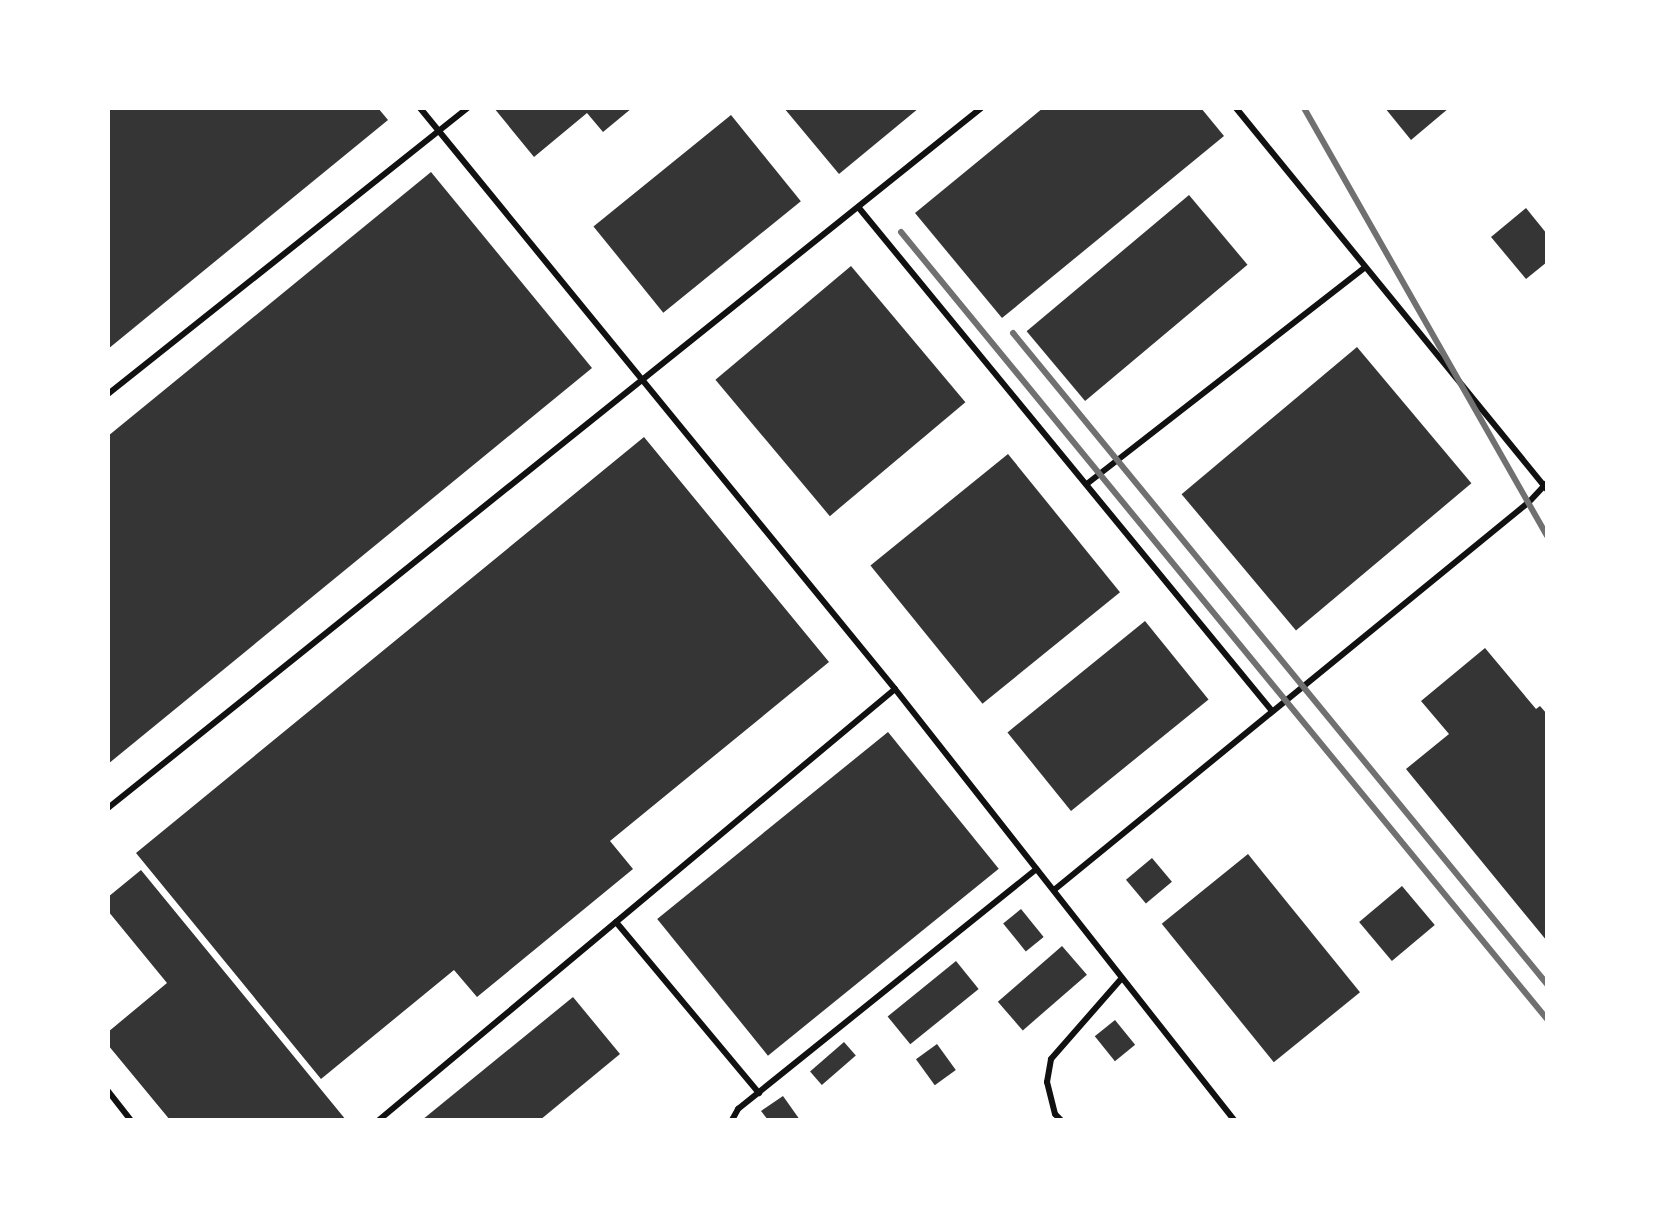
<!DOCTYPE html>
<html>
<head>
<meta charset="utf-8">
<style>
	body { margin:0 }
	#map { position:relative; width:1655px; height:1228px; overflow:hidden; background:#fff; font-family:"Roboto Condensed",sans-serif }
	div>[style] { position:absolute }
	.building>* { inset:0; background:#353535; transform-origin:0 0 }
	.service>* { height:6px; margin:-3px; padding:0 3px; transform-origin:3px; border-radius:3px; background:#111 }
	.rail>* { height:6px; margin:-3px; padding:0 3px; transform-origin:3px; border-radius:3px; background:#707070 }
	span { translate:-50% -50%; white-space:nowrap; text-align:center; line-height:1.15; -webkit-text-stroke:7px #fff; paint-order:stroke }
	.frame { position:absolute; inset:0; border:110px solid #fff; pointer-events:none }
</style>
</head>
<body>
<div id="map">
	<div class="building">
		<div style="clip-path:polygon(108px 108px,378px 108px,388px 120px,108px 349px)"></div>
		<div style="clip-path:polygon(494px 108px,632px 108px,603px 132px,587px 113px,534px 157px)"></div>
		<div style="clip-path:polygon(784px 108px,919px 108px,839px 174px)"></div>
		<div style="clip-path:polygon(1043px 108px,1201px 108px,1224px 136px,1002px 318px,915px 213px)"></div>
		<div style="clip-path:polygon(1385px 108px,1449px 108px,1411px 140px)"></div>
		<div style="left:731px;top:115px;width:111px;height:177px;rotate:51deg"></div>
		<div style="clip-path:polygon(431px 172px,592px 368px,108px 764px,108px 436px)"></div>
		<div style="left:1189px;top:195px;width:91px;height:212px;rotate:50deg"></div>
		<div style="clip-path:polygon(1526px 208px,1547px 234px,1547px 262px,1526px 279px,1491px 237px)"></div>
		<div style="left:851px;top:266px;width:178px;height:177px;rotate:50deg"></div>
		<div style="left:1357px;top:347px;width:178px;height:229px;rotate:50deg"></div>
		<div style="clip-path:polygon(644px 437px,829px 662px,610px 841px,633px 869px,477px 997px,454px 970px,321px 1079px,136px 853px)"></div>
		<div style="left:1008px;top:454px;width:178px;height:177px;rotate:51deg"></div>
		<div style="left:1145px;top:621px;width:101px;height:177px;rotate:51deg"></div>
		<div style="clip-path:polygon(1485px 648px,1536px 709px,1540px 706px,1547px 714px,1547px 941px,1406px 769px,1449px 734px,1421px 701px)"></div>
		<div style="left:888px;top:732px;width:176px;height:297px;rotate:51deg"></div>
		<div style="left:1248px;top:854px;width:178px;height:111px;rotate:51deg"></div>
		<div style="left:1152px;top:858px;width:31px;height:34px;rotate:50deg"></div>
		<div style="clip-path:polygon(141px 870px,346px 1120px,170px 1120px,108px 1045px,108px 1032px,167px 983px,108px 911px,108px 897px)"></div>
		<div style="left:1402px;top:886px;width:51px;height:56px;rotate:50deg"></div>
		<div style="left:1021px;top:909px;width:36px;height:23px;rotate:51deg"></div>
		<div style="left:1062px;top:946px;width:38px;height:85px;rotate:49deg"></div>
		<div style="left:956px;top:961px;width:36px;height:88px;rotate:51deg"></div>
		<div style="clip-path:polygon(573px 997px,620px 1054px,540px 1120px,422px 1120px)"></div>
		<div style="left:1115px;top:1020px;width:32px;height:26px;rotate:51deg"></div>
		<div style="left:844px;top:1042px;width:18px;height:45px;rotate:49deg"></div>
		<div style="left:937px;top:1044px;width:32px;height:26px;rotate:54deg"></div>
		<div style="clip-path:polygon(783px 1096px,800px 1120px,768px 1120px,761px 1111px)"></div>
	</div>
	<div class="service">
		<div style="left:420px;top:108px;width:750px;rotate:50.73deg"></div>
		<div style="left:895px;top:689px;width:548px;rotate:51.81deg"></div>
		<div style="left:1236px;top:108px;width:492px;rotate:50.8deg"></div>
		<div style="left:859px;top:208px;width:651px;rotate:50.61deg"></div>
		<div style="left:108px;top:394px;width:459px;rotate:-38.5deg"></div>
		<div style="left:1088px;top:483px;width:351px;rotate:-37.9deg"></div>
		<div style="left:108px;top:808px;width:1119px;rotate:-38.72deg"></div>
		<div style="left:1054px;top:890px;width:613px;rotate:-39.24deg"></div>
		<div style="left:1529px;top:502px;width:26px;rotate:-47deg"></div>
		<div style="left:616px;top:922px;width:223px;rotate:50.1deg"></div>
		<div style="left:108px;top:1091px;width:37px;rotate:52deg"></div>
		<div style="left:379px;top:1120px;width:672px;rotate:-39.87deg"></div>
		<div style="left:732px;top:1120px;width:13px;rotate:-61deg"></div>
		<div style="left:738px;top:1109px;width:383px;rotate:-38.8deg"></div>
		<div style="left:1061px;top:1120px;width:8px;rotate:-135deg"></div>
		<div style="left:1055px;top:1114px;width:33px;rotate:-104deg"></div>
		<div style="left:1047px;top:1082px;width:23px;rotate:-80deg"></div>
		<div style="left:1051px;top:1059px;width:106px;rotate:-48.8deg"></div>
	</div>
	<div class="rail">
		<div style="left:1304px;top:108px;width:492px;rotate:60.4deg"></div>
		<div style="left:901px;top:232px;width:1018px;rotate:50.62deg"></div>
		<div style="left:1013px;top:333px;width:842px;rotate:50.64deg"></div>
	</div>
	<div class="frame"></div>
</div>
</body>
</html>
